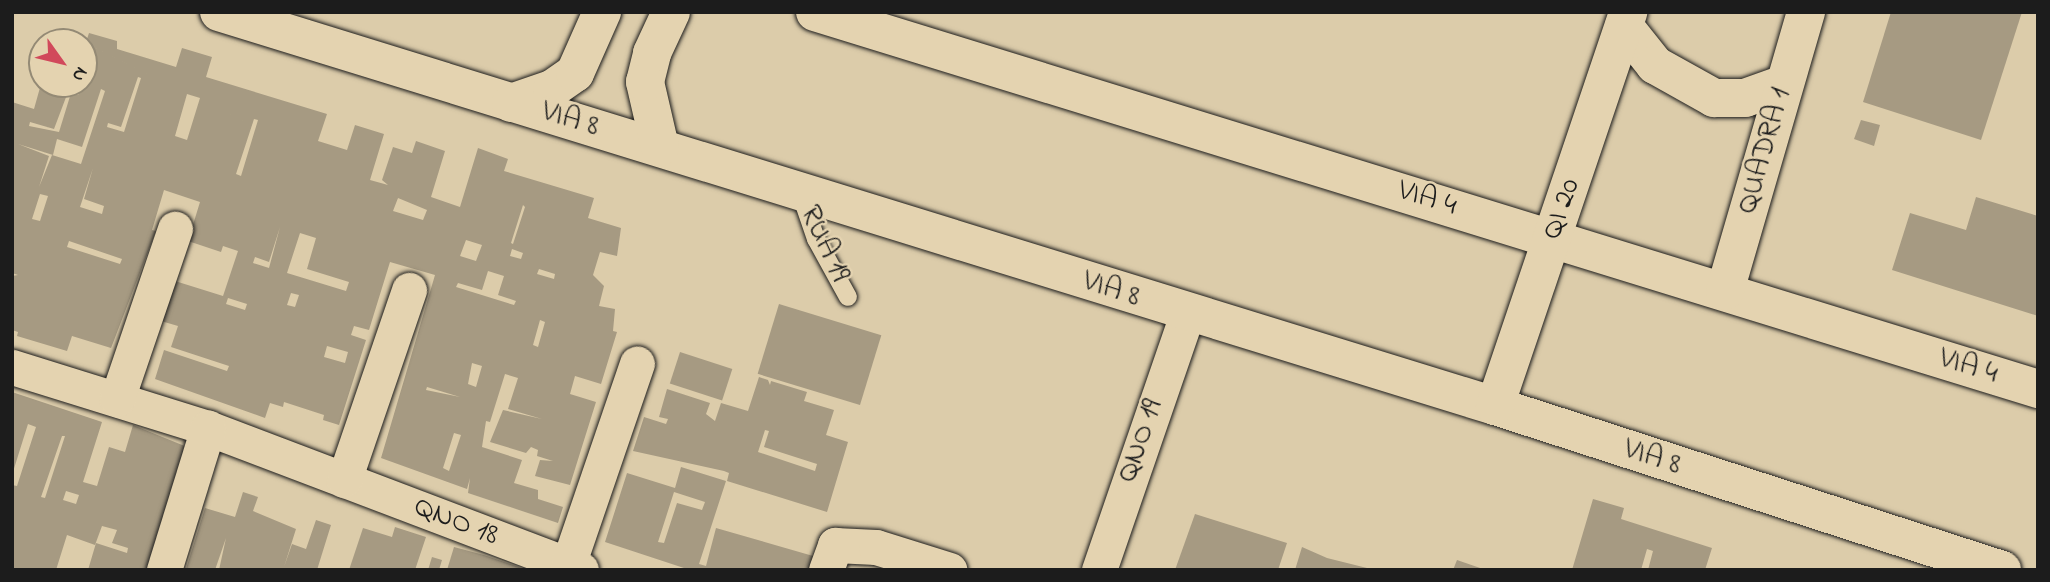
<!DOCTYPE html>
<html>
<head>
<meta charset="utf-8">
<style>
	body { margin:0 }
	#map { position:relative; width:2050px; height:582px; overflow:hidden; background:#dcccaa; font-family:"Indie Flower",sans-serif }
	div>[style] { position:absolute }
	.building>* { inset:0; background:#a69a82; transform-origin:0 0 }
	.roads { filter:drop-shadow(0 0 2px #1c1c1c) drop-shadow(0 0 2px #1c1c1c) }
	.lane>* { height:18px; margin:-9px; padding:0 9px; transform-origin:9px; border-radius:9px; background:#e4d3b0 }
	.street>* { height:35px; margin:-17.5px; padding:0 17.5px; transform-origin:17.5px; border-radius:17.5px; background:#e4d3b0 }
	.secondary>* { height:38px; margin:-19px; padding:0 19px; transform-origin:19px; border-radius:19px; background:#e4d3b0 }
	span { translate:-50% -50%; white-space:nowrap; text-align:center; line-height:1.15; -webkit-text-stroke:5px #e4d3b0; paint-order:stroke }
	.street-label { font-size:30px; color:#1c1c1c }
	.frame { position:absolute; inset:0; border:14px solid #1c1c1c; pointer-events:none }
	.north { position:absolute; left:28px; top:28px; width:70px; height:70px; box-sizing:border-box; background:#e4d3b0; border:2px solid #948a75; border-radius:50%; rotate:124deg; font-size:19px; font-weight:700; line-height:28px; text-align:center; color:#1c1c1c }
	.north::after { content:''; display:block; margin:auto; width:24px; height:32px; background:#d1495b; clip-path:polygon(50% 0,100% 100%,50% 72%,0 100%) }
</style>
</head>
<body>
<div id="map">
	<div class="building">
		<div style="clip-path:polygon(1891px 12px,2022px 12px,1981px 140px,1863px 102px)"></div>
		<div style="clip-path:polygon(evenodd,58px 29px,87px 39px,89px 33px,117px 41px,117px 49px,176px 67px,182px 48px,212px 57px,206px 77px,327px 114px,318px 141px,347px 150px,355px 125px,384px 134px,370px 180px,388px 185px,382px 180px,393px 147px,412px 153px,416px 141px,445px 151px,431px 197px,460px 207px,478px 148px,508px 159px,504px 171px,594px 198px,588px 218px,621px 228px,617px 256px,600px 252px,593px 275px,604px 286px,599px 306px,615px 309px,613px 331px,617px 332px,601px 384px,575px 376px,570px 394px,596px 402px,570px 485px,535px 476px,540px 460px,553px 461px,537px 456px,538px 450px,531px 447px,526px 453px,490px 442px,503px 410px,542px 419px,508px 409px,518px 378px,505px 374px,490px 422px,486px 421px,482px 447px,522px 460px,514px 483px,538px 490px,538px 499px,563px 507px,558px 523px,468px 493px,470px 478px,467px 489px,381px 458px,435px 275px,390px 262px,369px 330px,354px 326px,351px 335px,366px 340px,339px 425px,323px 420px,324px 415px,284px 402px,283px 407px,270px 403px,265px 418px,155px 379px,164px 350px,227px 371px,229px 366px,171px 347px,178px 326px,161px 321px,175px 281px,223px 296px,238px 251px,223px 246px,221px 252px,188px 241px,200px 202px,164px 190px,152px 230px,156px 231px,111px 348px,72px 336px,67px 351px,17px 336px,18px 332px,12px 330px,12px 276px,18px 275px,12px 273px,12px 102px,34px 109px,41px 84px,71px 84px,54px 129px,30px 122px,29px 126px,59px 132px,71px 93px,79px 95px,72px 89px,74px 84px,84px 84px,84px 42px,54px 42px,58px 29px,138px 77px,141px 78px,124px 132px,107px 127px,108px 123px,121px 127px,138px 77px,58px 29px,101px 89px,105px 91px,81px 164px,52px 155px,39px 187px,49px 156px,18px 144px,53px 155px,57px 139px,82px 147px,101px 89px,58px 29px,187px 94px,200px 98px,187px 140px,175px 136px,187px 94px,58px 29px,254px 119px,258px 120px,241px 176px,236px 174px,254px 119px,58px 29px,93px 168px,84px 199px,104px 206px,102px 214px,80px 207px,93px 168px,58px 29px,40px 194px,48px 196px,40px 221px,32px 219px,40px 194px,58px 29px,398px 198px,427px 210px,423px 220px,393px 211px,398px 198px,58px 29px,523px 205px,525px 207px,513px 244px,511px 243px,523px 205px,58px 29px,280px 227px,269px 268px,253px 263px,255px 257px,269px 262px,280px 227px,58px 29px,300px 233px,316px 238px,307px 269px,349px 282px,346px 291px,287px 273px,300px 233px,58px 29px,466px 240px,482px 245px,476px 261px,460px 256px,466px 240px,58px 29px,69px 241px,122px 259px,120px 264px,67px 247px,69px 241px,58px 29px,512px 249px,523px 253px,521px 259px,510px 256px,512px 249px,58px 29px,539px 269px,555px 274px,554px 279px,537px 274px,539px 269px,58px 29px,488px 271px,504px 276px,498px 295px,516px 301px,514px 305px,456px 287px,458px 283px,482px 290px,488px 271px,58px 29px,291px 293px,299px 295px,295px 307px,287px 305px,291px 293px,58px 29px,228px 298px,247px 304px,245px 310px,226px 304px,228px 298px,58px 29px,540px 320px,545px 322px,538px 347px,533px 345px,540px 320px,58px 29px,327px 346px,348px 352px,345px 363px,324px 357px,327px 346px,58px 29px,472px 363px,482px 366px,476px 387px,468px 384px,472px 363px,58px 29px,427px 387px,460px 397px,426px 390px,427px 387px,58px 29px,454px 433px,461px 435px,449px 471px,443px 468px,454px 433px)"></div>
		<div style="clip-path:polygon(1861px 120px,1880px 125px,1874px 146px,1854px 139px)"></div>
		<div style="clip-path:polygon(1976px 197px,2038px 216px,2038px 316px,1892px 270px,1910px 213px,1966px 230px)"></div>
		<div style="left:779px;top:304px;width:107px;height:73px;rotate:17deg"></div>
		<div style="left:680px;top:352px;width:55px;height:33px;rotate:18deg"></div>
		<div style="clip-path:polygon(evenodd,759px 377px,768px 380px,770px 385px,771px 381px,807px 392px,804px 401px,834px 410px,826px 435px,848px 442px,827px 512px,727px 481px,729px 473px,724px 471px,633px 451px,644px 417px,666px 424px,668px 419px,659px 417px,667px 389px,710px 403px,706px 414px,715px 421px,721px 403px,748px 411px,759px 377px,765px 430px,769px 431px,764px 447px,817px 464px,815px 471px,758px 452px,765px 430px)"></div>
		<div style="clip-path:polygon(evenodd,12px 392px,102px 422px,83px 482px,97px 486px,109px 447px,125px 452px,133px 425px,192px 449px,154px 570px,88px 570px,96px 543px,127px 553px,128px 548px,112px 543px,117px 530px,102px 526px,95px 545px,67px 535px,56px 570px,12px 570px,12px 485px,17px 486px,36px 427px,28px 424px,12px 475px,12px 392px,62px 436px,65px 436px,45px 498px,41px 497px,62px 436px,12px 392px,66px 491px,79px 495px,76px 504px,63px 500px,66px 491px)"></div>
		<div style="clip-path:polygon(evenodd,681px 467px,726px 481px,699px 564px,706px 566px,716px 528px,820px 558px,817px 570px,690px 570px,605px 542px,627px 473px,675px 488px,681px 467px,674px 492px,705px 502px,702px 510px,677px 503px,664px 543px,658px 542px,674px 492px)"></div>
		<div style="clip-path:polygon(243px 492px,258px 497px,253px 511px,296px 529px,284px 567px,292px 544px,306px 549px,316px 520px,331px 525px,317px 570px,219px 570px,226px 538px,215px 570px,186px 569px,205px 508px,235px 517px)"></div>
		<div style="clip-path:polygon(1593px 499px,1624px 508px,1621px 519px,1712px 548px,1705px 570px,1648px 570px,1653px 551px,1647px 549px,1641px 570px,1572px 570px)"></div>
		<div style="clip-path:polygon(1195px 514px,1287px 543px,1278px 570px,1175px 570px)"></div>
		<div style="clip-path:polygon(395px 527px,426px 537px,415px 570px,349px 570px,363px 528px,392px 537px)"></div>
		<div style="clip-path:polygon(454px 547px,484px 555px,527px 570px,447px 570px)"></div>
		<div style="clip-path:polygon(1302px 547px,1327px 558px,1375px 570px,1295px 570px)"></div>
		<div style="clip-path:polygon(432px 557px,442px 560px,439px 570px,428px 570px)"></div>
		<div style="clip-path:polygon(1457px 560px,1483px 569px,1483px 570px,1453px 570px)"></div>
	</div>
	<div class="roads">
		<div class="lane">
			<div style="left:800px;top:192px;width:50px;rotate:71.2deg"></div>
			<div style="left:816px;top:239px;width:66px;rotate:61.1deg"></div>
		</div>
		<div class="street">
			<div style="left:12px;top:367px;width:205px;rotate:17.3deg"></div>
			<div style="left:208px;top:428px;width:399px;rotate:20.8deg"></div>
			<div style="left:117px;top:399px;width:180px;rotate:-71.2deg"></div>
			<div style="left:344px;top:480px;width:201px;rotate:-71.1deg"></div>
			<div style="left:568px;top:565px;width:213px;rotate:-71.1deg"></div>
			<div style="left:164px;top:570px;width:149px;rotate:-72.8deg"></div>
			<div style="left:826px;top:570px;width:27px;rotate:-70deg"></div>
			<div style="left:835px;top:545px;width:41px;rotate:2.8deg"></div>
			<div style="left:876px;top:547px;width:77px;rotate:17.3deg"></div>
			<div style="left:1099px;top:570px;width:271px;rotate:-71deg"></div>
		</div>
		<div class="secondary">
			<div style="left:219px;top:12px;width:1335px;rotate:17.16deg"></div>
			<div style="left:1495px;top:406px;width:533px;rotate:17.92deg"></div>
			<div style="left:815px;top:12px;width:1280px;rotate:17.13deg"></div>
			<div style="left:1624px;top:26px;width:50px;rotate:51.5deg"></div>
			<div style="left:1655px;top:65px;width:68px;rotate:29.2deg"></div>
			<div style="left:1714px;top:98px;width:31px"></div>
			<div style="left:1745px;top:98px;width:41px;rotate:-19.7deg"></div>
			<div style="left:511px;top:103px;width:43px;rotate:-18.9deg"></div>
			<div style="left:552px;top:89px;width:28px;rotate:-35deg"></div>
			<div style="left:575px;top:73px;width:67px;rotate:-66.1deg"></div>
			<div style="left:660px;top:147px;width:67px;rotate:-103deg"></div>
			<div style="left:645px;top:82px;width:30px;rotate:-76deg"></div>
			<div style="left:652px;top:53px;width:45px;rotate:-65.1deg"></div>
			<div style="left:1725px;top:291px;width:291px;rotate:-73.8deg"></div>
			<div style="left:1495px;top:406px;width:416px;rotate:-71.3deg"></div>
		</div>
	</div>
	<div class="street-label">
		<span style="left:570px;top:120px;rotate:17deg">VIA 8</span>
		<span style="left:1765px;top:151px;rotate:-74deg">QUADRA 1</span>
		<span style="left:1427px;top:199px;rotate:17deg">VIA 4</span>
		<span style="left:1562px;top:209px;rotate:-71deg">QI 20</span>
		<span style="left:824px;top:244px;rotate:65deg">RUA 19</span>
		<span style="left:1111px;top:290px;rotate:18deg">VIA 8</span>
		<span style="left:1968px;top:367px;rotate:17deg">VIA 4</span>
		<span style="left:1141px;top:441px;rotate:-71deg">QNO 19</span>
		<span style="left:1652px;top:458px;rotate:18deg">VIA 8</span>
		<span style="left:456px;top:522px;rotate:21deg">QNO 18</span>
	</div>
	<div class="frame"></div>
	<div class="north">N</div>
</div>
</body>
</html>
